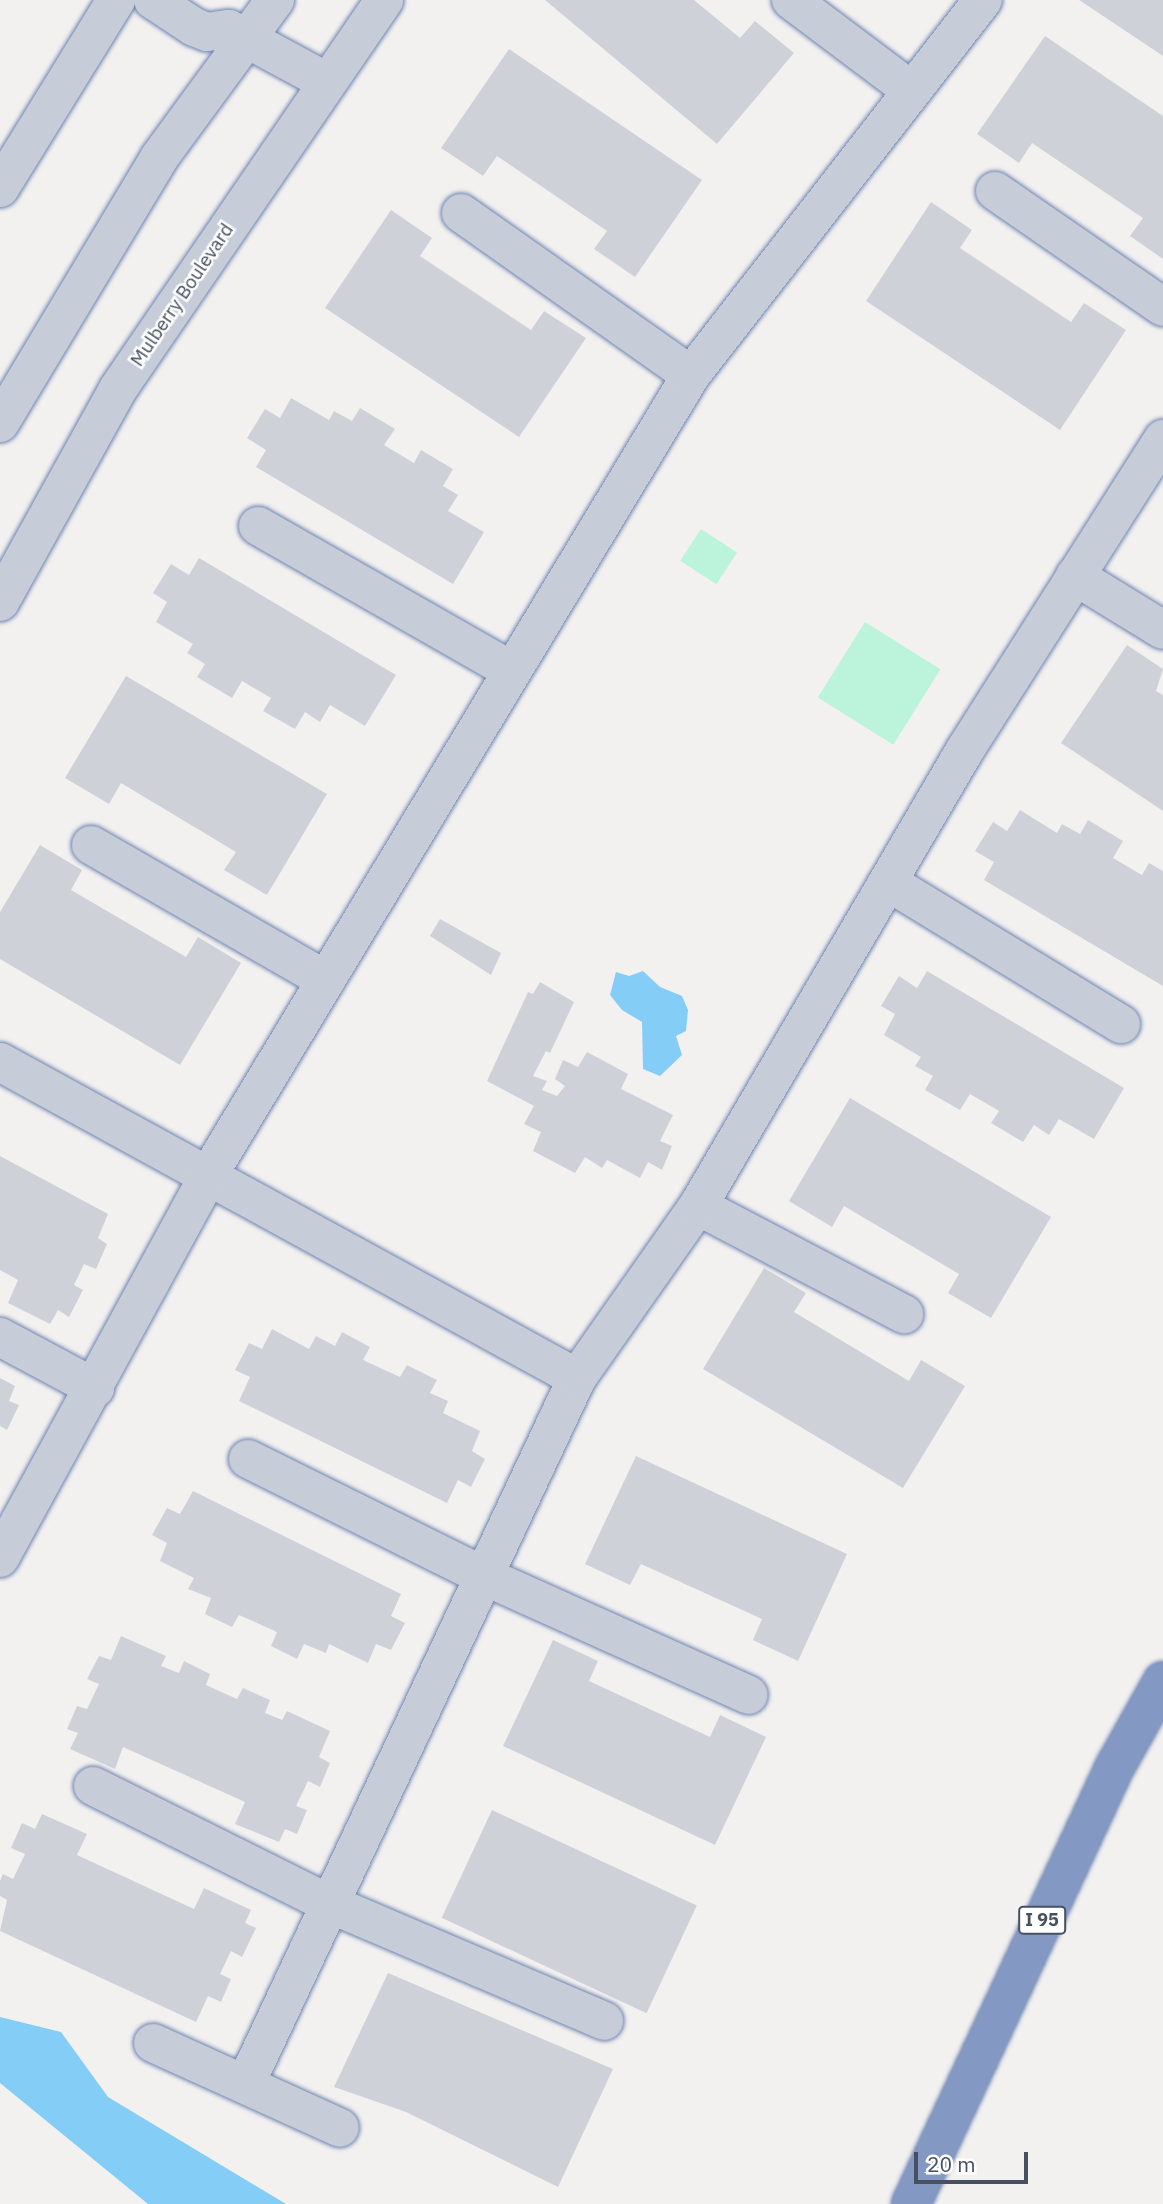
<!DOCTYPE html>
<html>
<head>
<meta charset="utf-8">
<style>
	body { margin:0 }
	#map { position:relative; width:1163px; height:2204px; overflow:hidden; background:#f3f1f0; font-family:"IBM Plex Sans",sans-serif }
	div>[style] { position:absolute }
	.green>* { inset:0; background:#bbf4da; transform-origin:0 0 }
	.water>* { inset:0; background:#84cdf6 }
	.building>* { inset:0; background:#cfd1d8; transform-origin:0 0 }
	.roads { filter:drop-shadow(0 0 2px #6e84b0) drop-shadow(0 0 2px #6e84b0) }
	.minor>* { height:38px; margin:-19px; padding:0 19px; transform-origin:19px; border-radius:19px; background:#c6cdd9 }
	.highway>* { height:38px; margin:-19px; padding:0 19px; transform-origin:19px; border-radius:19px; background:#8399c4 }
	span { translate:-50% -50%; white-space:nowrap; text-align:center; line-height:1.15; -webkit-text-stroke:5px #fff; paint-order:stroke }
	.shield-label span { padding:2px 5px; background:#fff; border:2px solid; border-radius:5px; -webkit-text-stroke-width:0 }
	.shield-label { font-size:18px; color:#465060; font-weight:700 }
	.street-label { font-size:19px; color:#465060 }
	.scale { position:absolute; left:914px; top:2152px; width:114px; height:32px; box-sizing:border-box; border:4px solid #465060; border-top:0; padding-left:9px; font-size:21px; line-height:24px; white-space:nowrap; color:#465060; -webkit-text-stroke:5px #fff; paint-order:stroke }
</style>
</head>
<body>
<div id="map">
	<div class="green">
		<div style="left:701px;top:529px;width:43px;height:38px;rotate:33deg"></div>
		<div style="left:865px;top:622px;width:89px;height:89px;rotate:32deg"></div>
	</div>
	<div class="water">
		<div style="clip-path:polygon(643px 971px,660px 987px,682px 996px,688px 1010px,686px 1031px,676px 1036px,682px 1055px,660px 1076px,643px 1069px,642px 1022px,622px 1010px,610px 995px,616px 972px,629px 976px)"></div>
		<div style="clip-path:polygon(0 2017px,61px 2032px,108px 2097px,286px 2204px,148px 2204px,0 2083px)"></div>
	</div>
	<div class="building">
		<div style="clip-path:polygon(545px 0,694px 0,740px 38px,755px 21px,794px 53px,717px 144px)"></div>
		<div style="clip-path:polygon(1079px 0,1163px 0,1163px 56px)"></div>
		<div style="clip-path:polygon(1045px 36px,1163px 116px,1163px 259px,1130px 236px,1143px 218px,1032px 143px,1019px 163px,977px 134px)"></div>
		<div style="clip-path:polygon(509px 49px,702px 180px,635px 277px,594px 249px,607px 231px,497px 156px,483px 176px,441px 148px)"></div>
		<div style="clip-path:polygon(931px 202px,972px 230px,960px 248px,1071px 322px,1084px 303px,1126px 330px,1060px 430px,866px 301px)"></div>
		<div style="clip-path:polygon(391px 210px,432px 238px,420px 256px,531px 330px,544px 311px,586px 338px,519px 437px,325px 308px)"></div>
		<div style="clip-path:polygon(291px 398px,329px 420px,334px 411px,352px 421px,360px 408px,395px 429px,384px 445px,414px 463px,421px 450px,453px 469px,443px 486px,458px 495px,448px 511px,484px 532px,453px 584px,256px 467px,266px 450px,247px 438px,265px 409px,280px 418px)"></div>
		<div style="clip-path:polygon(199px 558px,396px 675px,365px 726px,330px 705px,320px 722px,305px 712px,295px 729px,263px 711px,271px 698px,242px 681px,232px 698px,197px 677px,205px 664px,187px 653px,193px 644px,156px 622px,167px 602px,153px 593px,171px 564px,189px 575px)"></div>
		<div style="clip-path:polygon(1127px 645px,1163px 669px,1156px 691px,1163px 695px,1163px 811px,1061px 743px)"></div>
		<div style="clip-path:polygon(126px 676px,327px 794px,267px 895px,224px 870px,236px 852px,121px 783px,109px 804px,65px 778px)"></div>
		<div style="clip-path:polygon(1020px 810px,1057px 833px,1062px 824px,1080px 834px,1088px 820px,1123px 841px,1113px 858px,1142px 875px,1149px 863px,1163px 871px,1163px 986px,984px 880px,994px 862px,975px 851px,993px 822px,1007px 831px)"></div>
		<div style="clip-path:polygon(40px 845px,82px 870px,71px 890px,186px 957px,198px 937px,241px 963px,180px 1065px,0 959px,0 912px)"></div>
		<div style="clip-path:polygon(440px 919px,501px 953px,491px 975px,430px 936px)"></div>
		<div style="clip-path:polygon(927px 971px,1124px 1088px,1094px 1139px,1059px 1119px,1049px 1135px,1034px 1125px,1023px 1142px,991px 1123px,999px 1111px,970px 1094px,960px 1110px,925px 1090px,933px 1076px,915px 1066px,921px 1057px,884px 1035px,895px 1014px,881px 1006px,899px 976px,917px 988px)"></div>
		<div style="clip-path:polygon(540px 982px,574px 1002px,550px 1053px,546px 1051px,533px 1076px,547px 1081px,542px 1090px,557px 1096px,565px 1086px,555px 1079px,563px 1060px,578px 1067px,587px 1052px,628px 1074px,621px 1089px,673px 1115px,660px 1141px,672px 1146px,662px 1170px,648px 1162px,640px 1178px,607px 1160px,602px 1168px,585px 1157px,575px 1173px,533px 1151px,541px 1132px,524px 1124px,534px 1106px,487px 1081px,528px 992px,533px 994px)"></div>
		<div style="clip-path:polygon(850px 1098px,1051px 1217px,991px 1318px,948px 1293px,959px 1274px,844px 1206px,832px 1227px,789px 1201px)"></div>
		<div style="clip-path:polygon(0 1156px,108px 1214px,98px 1238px,107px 1244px,96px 1269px,84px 1264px,74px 1285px,83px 1290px,69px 1317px,58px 1310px,50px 1324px,8px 1303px,18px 1280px,0 1270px)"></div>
		<div style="clip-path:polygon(764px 1268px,806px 1293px,794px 1312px,909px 1381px,921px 1360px,965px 1386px,903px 1488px,703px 1369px)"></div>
		<div style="clip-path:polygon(272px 1329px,309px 1349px,316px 1336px,335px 1346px,342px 1332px,370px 1347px,363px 1360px,400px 1377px,407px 1365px,437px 1380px,430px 1393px,448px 1401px,443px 1413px,480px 1431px,472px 1451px,485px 1459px,471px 1487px,458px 1480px,447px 1503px,239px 1401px,250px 1377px,235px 1370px,249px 1343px,262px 1349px)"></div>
		<div style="clip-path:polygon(0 1378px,15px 1386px,9px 1401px,19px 1405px,7px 1430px,0 1426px)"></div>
		<div style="clip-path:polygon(636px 1456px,847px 1554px,798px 1661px,753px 1640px,762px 1619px,641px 1564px,630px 1585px,585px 1564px)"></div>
		<div style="clip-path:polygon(193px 1491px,401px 1594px,391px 1616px,405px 1623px,391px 1650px,376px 1644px,368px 1663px,329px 1644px,326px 1653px,304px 1644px,297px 1659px,271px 1646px,277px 1632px,239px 1615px,232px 1627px,205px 1614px,211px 1598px,188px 1589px,194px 1578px,160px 1561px,167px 1543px,152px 1535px,167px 1508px,180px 1514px)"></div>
		<div style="clip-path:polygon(121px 1636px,166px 1656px,161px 1666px,179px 1673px,184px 1661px,210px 1674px,206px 1685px,237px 1699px,243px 1688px,270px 1700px,265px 1713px,282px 1720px,287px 1711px,330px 1731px,319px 1757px,330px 1763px,320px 1787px,308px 1781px,296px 1806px,307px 1810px,297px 1834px,285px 1829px,279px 1842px,235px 1824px,245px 1802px,123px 1747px,115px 1769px,70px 1749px,78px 1733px,67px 1729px,77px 1706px,87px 1709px,99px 1684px,87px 1679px,99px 1656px,111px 1660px)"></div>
		<div style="clip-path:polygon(553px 1640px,598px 1661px,589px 1681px,710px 1737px,720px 1715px,766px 1737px,715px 1845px,503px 1746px)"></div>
		<div style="left:492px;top:1810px;width:226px;height:119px;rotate:25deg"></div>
		<div style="clip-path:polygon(42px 1814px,87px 1834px,77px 1855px,194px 1909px,204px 1888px,251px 1910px,245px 1923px,256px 1928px,242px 1957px,231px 1951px,220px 1974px,231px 1979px,221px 2002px,208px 1996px,196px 2022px,0 1931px,7px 1900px,0 1896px,0 1881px,3px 1874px,13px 1879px,25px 1854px,11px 1848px,22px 1823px,35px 1829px)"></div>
		<div style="clip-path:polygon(388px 1973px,613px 2069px,558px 2187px,406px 2112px,334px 2087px)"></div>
	</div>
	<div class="roads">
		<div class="minor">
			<div style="left:153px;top:0;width:49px;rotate:33.4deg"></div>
			<div style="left:194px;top:27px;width:14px;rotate:21deg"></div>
			<div style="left:207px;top:32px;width:22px;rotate:-8deg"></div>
			<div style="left:229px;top:29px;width:111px;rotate:28.4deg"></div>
			<div style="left:791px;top:0;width:151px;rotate:36.9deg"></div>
			<div style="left:0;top:188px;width:221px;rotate:-58.3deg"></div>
			<div style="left:995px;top:191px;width:204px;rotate:34.6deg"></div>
			<div style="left:461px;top:213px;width:281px;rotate:35.2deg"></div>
			<div style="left:0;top:423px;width:309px;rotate:-59deg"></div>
			<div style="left:159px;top:158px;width:196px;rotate:-53.7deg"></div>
			<div style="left:258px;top:526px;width:292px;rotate:29.7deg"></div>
			<div style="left:1075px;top:576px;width:103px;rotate:31.5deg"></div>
			<div style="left:0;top:602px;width:244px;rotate:-61deg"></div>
			<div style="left:118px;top:389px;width:471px;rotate:-55.6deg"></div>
			<div style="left:91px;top:845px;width:271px;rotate:29.9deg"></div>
			<div style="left:888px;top:882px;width:273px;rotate:31.4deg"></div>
			<div style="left:0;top:1062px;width:658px;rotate:28.71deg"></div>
			<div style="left:698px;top:1206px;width:233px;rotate:27.7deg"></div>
			<div style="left:0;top:1337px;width:108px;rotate:28.2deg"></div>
			<div style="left:248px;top:1459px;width:263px;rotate:26.4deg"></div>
			<div style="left:484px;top:1576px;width:290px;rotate:24.2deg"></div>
			<div style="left:0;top:1558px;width:437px;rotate:-61.4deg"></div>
			<div style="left:209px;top:1174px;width:933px;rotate:-58.9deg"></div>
			<div style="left:691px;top:375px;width:475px;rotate:-52.1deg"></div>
			<div style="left:93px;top:1786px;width:265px;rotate:26.5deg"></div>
			<div style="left:330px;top:1904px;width:298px;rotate:23.1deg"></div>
			<div style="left:153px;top:2043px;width:205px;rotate:24.4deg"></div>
			<div style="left:246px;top:2083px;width:779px;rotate:-64.85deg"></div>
			<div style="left:577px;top:1378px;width:210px;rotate:-54.9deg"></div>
			<div style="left:698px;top:1206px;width:528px;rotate:-59.65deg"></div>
			<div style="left:965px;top:750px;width:369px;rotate:-57.5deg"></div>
		</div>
		<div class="highway">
			<div style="left:911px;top:2204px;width:485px;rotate:-65deg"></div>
			<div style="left:1116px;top:1765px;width:96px;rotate:-60.8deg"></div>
		</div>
	</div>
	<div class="shield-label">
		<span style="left:1042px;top:1920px">I 95</span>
	</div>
	<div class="street-label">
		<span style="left:182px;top:295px;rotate:-56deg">Mulberry Boulevard</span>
	</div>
	<div class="scale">20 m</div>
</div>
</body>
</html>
